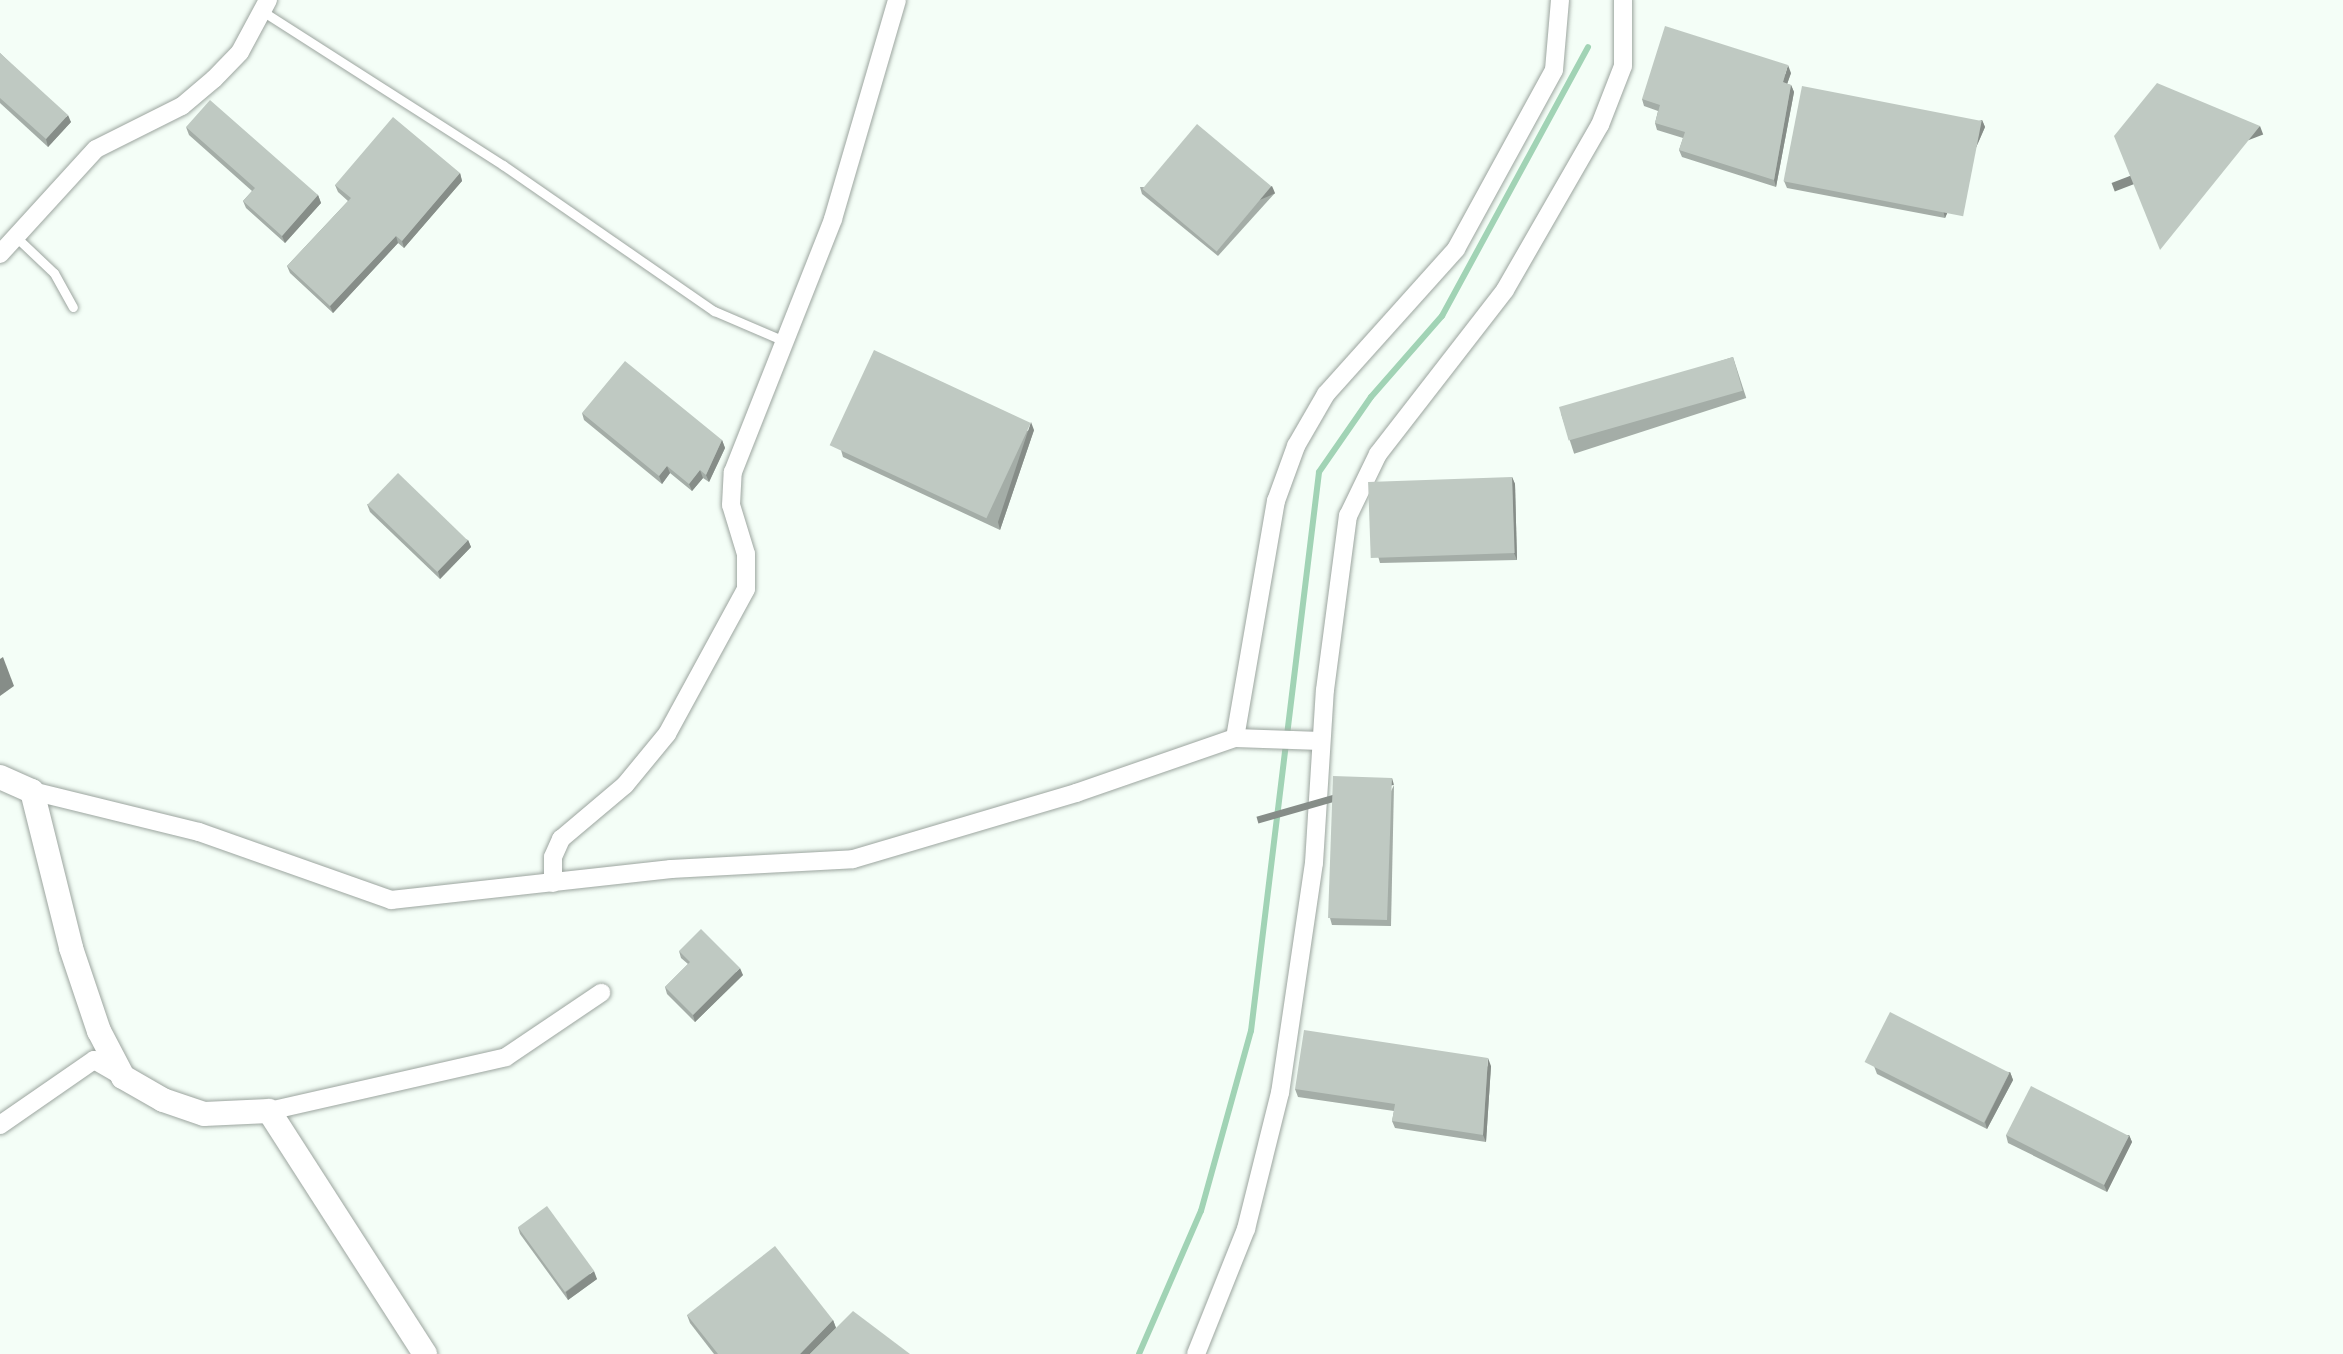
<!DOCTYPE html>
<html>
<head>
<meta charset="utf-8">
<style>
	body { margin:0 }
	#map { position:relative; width:2343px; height:1354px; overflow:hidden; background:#f4fef7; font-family:Rubik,sans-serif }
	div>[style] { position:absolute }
	.stream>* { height:6px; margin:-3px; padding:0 3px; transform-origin:3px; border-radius:3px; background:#a1d3b5 }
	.roads { filter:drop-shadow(0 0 2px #9ca59f) drop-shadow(0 0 2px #9ca59f) }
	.lane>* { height:9px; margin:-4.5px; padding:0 4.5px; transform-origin:4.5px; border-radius:4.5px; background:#fff }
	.street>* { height:18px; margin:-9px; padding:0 9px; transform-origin:9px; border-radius:9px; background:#fff }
	.secondary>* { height:24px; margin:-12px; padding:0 12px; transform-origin:12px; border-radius:12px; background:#fff }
	.wall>* { inset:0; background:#a4ada7; transform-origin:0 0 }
	.shaded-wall>* { inset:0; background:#868d88; transform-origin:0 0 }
	.building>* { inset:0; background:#bfc9c2; transform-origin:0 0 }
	span { translate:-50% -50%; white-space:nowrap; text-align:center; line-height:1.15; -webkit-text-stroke:8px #f4fef7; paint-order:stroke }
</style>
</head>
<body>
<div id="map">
	<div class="stream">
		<div style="left:1139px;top:1354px;width:156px;rotate:-66.6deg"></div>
		<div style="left:1201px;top:1211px;width:187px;rotate:-74.5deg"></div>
		<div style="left:1251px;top:1031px;width:563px;rotate:-83.06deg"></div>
		<div style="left:1319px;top:472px;width:91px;rotate:-55.3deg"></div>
		<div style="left:1371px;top:397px;width:108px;rotate:-48.8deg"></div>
		<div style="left:1442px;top:316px;width:306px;rotate:-61.5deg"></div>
	</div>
	<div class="roads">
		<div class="lane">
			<div style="left:262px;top:11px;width:286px;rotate:32.6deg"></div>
			<div style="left:503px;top:165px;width:257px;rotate:34.7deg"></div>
			<div style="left:714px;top:311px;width:76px;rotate:23.2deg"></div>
			<div style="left:16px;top:237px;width:52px;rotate:43.5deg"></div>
			<div style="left:54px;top:273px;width:39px;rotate:61deg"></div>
		</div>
		<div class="street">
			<div style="left:0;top:254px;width:142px;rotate:-47.6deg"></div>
			<div style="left:96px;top:149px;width:96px;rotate:-26.6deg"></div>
			<div style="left:182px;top:106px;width:42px;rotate:-40.2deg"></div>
			<div style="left:214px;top:79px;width:37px;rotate:-46deg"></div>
			<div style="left:240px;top:52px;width:59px;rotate:-61.7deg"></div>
			<div style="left:1235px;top:738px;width:241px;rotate:-80.2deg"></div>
			<div style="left:1276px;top:501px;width:59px;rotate:-70deg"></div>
			<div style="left:1296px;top:446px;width:60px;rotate:-60deg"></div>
			<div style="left:1326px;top:394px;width:195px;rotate:-48.1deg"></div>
			<div style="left:1456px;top:249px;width:204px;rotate:-61.3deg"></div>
			<div style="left:1554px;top:70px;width:70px;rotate:-85.1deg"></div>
			<div style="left:32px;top:791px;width:172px;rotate:13.8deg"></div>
			<div style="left:199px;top:832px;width:204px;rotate:19.5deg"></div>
			<div style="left:391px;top:900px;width:282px;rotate:-6.3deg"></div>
			<div style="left:671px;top:869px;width:182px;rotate:-3.1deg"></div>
			<div style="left:853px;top:859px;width:233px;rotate:-16.5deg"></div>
			<div style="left:1076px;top:793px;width:168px;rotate:-19.1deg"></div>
			<div style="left:1235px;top:738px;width:86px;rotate:2deg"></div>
			<div style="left:553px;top:883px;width:26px;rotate:-90deg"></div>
			<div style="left:553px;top:857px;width:20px;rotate:-66deg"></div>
			<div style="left:561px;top:839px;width:84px;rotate:-40.2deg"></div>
			<div style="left:625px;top:785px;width:66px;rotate:-50.5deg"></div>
			<div style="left:667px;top:734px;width:165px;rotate:-61.4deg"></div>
			<div style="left:746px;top:589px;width:35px;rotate:-90deg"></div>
			<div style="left:746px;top:554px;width:51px;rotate:-107deg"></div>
			<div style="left:731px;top:505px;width:33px;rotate:-87deg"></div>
			<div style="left:733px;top:472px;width:272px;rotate:-68.4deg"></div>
			<div style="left:833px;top:219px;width:228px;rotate:-73.7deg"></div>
			<div style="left:269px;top:1111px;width:243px;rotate:-12.8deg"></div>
			<div style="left:506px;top:1057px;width:115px;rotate:-34deg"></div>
			<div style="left:0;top:1125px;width:114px;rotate:-34.7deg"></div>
			<div style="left:94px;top:1060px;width:34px;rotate:30deg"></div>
			<div style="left:1196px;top:1354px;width:135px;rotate:-68.2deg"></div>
			<div style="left:1246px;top:1229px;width:140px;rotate:-76deg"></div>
			<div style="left:1280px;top:1093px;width:232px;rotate:-81.6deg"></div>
			<div style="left:1314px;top:863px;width:173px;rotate:-86.4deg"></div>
			<div style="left:1325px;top:690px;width:176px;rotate:-82.5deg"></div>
			<div style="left:1348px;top:516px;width:69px;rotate:-64.2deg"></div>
			<div style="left:1378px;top:454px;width:207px;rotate:-52.2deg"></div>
			<div style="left:1505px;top:290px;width:190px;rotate:-60.1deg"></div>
			<div style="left:1600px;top:125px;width:63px;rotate:-68.7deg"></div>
			<div style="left:1623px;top:66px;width:66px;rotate:-90deg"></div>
		</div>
		<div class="secondary">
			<div style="left:0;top:777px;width:35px;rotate:24deg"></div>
			<div style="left:32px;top:791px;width:162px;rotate:76deg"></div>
			<div style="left:71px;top:948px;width:88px;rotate:71.4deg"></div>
			<div style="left:99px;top:1031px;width:52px;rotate:62.4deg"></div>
			<div style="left:123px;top:1077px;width:46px;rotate:29.9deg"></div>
			<div style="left:163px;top:1100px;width:43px;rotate:18.9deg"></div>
			<div style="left:204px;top:1114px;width:65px;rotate:-2.6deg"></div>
			<div style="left:269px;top:1111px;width:289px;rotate:57.3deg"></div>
		</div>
	</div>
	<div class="wall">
		<div style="clip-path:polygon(0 53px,71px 122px,48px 147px,0 103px)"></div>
		<div style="clip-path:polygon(1791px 73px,1787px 84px,1791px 85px,1794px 92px,1776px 187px,1682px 157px,1679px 150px,1683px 138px,1657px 130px,1655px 123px,1658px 111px,1644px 106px,1642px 99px)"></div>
		<div style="clip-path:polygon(1982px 120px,1985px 127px,1945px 218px,1787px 188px,1784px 181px)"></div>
		<div style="clip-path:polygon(186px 127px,318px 195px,321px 203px,285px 243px,246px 208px,243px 201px,252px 191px,189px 135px)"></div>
		<div style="clip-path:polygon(460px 173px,462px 181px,404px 248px,398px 243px,333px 313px,290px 273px,287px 266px,348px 201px,338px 192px,335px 185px)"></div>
		<div style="clip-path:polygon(1140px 187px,1275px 193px,1218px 256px,1142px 194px)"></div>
		<div style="left:1733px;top:357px;width:43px;height:181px;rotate:72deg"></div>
		<div style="clip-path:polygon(582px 413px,722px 440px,725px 448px,709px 482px,703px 478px,692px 491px,670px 473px,662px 484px,584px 420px)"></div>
		<div style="clip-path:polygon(1034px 430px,1000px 530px,843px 457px,841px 450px)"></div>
		<div style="clip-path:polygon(1512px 477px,1515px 484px,1517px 560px,1380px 563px,1378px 556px)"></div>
		<div style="clip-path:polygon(367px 504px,468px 540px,471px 547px,440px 579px,370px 512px)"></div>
		<div style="clip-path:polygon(1394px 785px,1391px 926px,1332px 925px,1330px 918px)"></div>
		<div style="clip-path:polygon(679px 951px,743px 975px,695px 1022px,667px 994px,665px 987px,688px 964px,681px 958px)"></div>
		<div style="clip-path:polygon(1491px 1066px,1486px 1142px,1395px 1128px,1392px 1121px,1394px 1111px,1298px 1097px,1295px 1089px)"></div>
		<div style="clip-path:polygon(1874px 1066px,2010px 1072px,2013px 1080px,1987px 1129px,1877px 1074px)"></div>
		<div style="clip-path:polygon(2006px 1135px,2129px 1135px,2132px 1142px,2107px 1192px,2008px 1143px)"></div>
		<div style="clip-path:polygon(518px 1227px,597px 1279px,568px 1300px,520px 1234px)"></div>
		<div style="clip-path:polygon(687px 1315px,833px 1320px,836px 1328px,810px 1354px,714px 1354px,690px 1323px)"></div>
	</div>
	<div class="shaded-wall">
		<div style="clip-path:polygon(1788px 65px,1791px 73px,1785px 90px,1783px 82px)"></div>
		<div style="clip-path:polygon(1791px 85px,1794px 92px,1776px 187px,1774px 180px)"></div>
		<div style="clip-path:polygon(68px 115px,71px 122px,48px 147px,46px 139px)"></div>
		<div style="clip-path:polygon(1982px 120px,1985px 127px,1945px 218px,1943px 210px)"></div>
		<div style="left:2260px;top:126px;width:9px;height:159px;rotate:69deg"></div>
		<div style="clip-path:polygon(460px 173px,462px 181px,404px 248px,402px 241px)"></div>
		<div style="left:1272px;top:186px;width:8px;height:85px;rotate:67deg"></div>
		<div style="clip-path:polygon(318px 195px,321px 203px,285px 243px,282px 236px)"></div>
		<div style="clip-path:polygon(396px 236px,398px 243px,333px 313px,330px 306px)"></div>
		<div style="clip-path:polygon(1031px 422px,1034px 430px,1000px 530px,998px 522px)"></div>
		<div style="clip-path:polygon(722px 440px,725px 448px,709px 482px,706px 475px)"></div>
		<div style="clip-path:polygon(667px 466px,670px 473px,662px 484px,659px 476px)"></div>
		<div style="clip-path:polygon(700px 470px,703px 478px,692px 491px,689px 484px)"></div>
		<div style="clip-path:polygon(1512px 477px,1515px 484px,1517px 560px,1514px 553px)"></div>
		<div style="clip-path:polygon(468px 540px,471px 547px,440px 579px,438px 571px)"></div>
		<div style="clip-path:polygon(3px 657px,14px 686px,0 696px,0 659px)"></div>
		<div style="left:1392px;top:778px;width:7px;height:141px;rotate:74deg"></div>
		<div style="clip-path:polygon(740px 968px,743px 975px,695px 1022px,693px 1015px)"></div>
		<div style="clip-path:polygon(1488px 1058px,1491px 1066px,1486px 1142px,1483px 1135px)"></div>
		<div style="clip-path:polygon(2010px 1072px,2013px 1080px,1987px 1129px,1985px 1122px)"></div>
		<div style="clip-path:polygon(2129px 1135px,2132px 1142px,2107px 1192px,2104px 1185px)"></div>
		<div style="clip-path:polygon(594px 1271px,597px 1279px,568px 1300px,566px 1292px)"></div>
		<div style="clip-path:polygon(833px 1320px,836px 1328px,810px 1354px,800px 1354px)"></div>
	</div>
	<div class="building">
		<div style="clip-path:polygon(1665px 26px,1788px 65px,1783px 82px,1791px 85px,1774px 180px,1679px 150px,1685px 132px,1655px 123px,1660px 105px,1642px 99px)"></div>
		<div style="clip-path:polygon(0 53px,68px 115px,46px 139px,0 98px)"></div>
		<div style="clip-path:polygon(2157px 83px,2260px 126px,2160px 250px,2114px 136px)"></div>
		<div style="left:1802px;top:86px;width:183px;height:97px;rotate:11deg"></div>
		<div style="clip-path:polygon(210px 100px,318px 195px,282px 236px,243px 201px,255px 188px,186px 127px)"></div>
		<div style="clip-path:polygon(393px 117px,460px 173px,402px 241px,396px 236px,330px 306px,287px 266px,351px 198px,335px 185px)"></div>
		<div style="left:1197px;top:124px;width:97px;height:85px;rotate:40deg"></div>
		<div style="left:874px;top:350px;width:173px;height:105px;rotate:25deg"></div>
		<div style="left:1733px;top:357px;width:35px;height:181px;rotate:74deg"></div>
		<div style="clip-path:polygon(625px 361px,722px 440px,706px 475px,700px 470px,689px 484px,667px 466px,659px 476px,582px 413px)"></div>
		<div style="left:398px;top:473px;width:97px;height:44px;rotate:44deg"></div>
		<div style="left:1512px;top:477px;width:76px;height:144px;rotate:88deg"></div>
		<div style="left:1333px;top:776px;width:59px;height:142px;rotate:2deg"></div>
		<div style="clip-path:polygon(701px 929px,740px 968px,693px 1015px,665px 987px,690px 962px,679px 951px)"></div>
		<div style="left:1890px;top:1012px;width:134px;height:56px;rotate:27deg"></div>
		<div style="clip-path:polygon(1304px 1030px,1488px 1058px,1483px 1135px,1392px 1121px,1395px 1104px,1295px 1089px)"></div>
		<div style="left:2031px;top:1086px;width:110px;height:55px;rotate:27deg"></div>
		<div style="left:547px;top:1206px;width:80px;height:36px;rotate:54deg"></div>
		<div style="clip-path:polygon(775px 1246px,833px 1320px,800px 1354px,718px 1354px,687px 1315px)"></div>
		<div style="clip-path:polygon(853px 1311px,910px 1354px,810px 1354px)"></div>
	</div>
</div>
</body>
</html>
